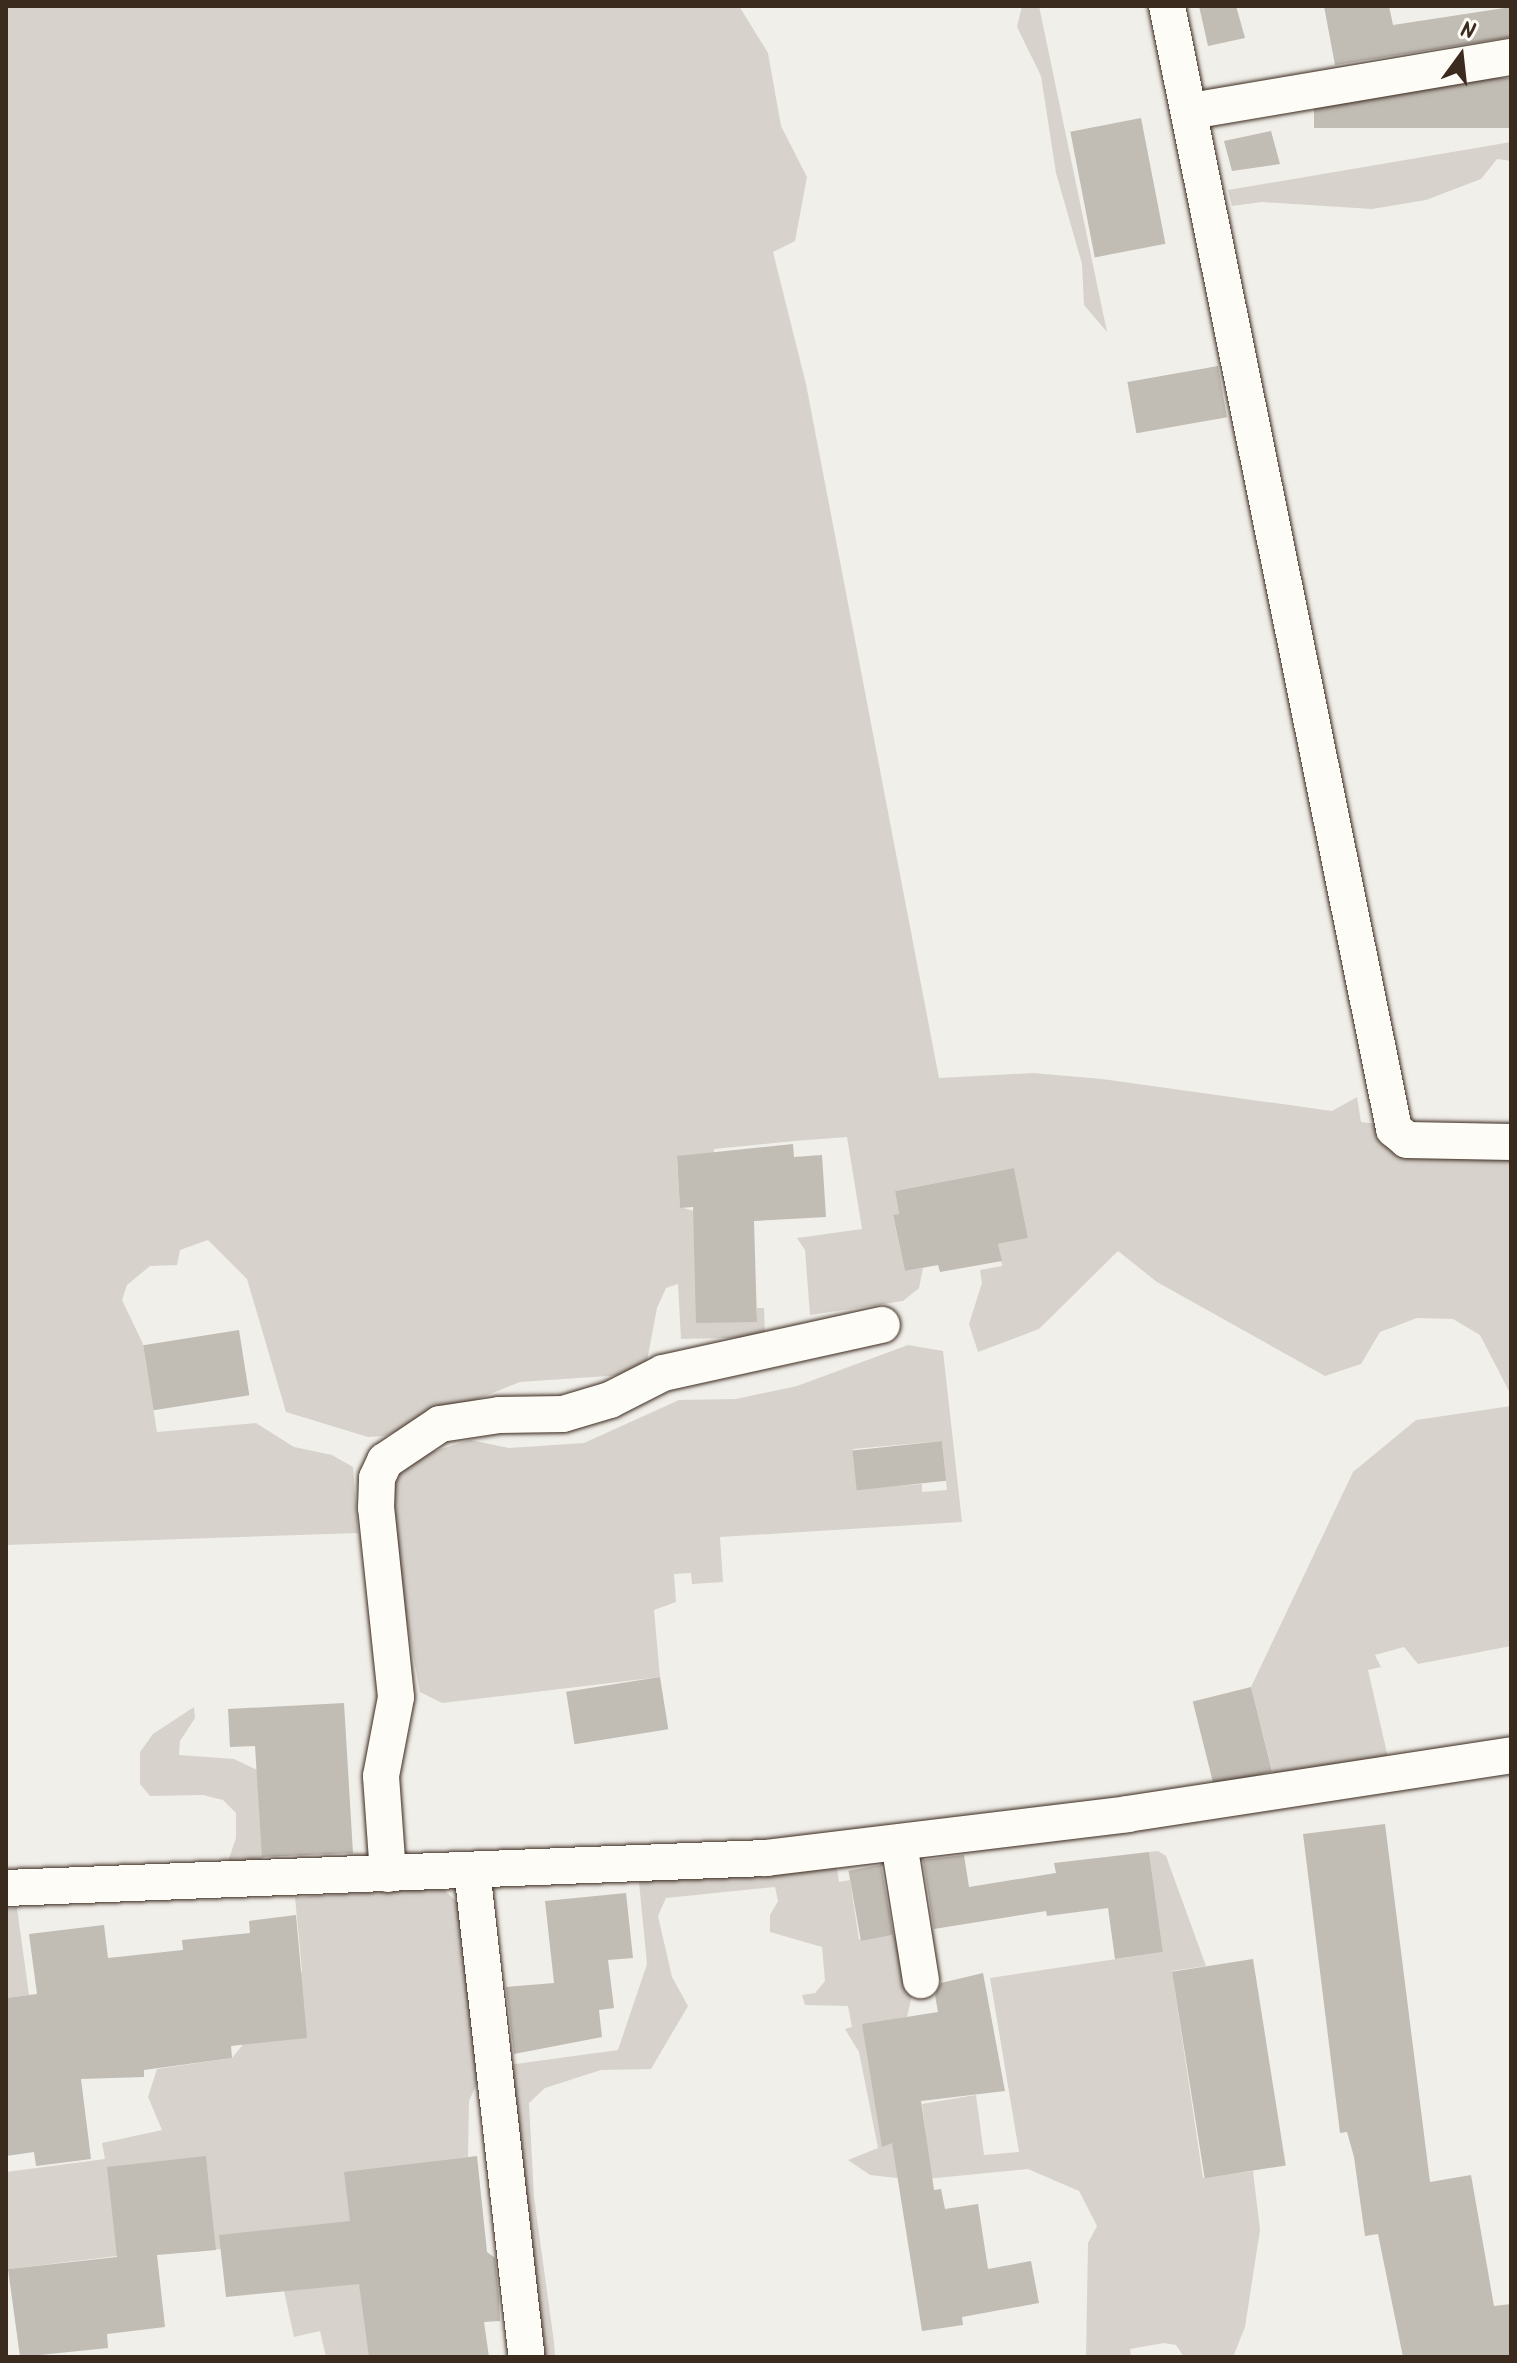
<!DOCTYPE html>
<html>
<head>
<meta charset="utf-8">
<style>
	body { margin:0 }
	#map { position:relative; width:1517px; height:2363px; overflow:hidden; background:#f1efea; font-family:Kalam,sans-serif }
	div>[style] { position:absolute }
	.green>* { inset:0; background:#d7d2cc }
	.building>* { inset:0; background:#c1bcb4; transform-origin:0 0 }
	.roads { filter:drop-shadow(0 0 2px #3b2a1e) drop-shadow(0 0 2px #3b2a1e) }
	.street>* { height:36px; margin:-18px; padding:0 18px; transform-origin:18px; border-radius:18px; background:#fdfcf7 }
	span { translate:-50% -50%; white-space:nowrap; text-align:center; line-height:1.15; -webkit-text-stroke:6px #fdfcf7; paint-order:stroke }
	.frame { position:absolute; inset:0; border:8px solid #3b2a1e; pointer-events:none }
	.north { position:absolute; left:1421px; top:16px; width:80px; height:80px; -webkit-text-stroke:6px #fdfcf7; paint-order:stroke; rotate:15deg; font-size:22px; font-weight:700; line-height:32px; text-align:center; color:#3b2a1e }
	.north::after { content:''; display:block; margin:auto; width:28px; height:36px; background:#3b2a1e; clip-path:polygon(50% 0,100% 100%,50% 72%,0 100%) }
</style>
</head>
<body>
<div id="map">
	<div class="green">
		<div style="clip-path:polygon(6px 6px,739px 6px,768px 53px,781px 126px,807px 177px,795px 241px,773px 252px,806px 384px,939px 1078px,1033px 1073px,1102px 1079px,1332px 1111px,1357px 1097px,1361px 1122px,1452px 1134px,1511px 1127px,1511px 1395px,1480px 1335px,1453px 1319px,1417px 1318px,1380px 1332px,1361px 1364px,1325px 1376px,1157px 1282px,1118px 1251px,1039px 1329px,978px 1352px,969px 1324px,982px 1283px,980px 1270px,1002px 1266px,998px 1244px,1028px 1238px,1014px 1168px,895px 1191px,899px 1214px,893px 1216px,905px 1271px,923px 1268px,919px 1288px,903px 1301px,810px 1315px,805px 1250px,797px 1238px,862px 1229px,847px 1137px,794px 1141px,714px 1149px,714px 1160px,677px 1157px,680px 1207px,694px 1211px,757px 1321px,757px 1308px,764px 1308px,765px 1337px,681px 1339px,678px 1284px,666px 1288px,657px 1308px,647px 1361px,622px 1375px,520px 1382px,384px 1436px,368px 1437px,286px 1412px,247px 1279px,208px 1240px,180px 1250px,177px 1265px,150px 1266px,127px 1285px,122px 1300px,143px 1344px,157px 1432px,256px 1423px,294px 1447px,332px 1455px,353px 1467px,358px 1533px,6px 1545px)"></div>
		<div style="clip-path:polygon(1022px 6px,1039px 6px,1107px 332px,1084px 305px,1082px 264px,1056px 173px,1041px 76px,1017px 27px)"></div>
		<div style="clip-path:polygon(1511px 142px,1511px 161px,1497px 159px,1481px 179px,1426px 200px,1372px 209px,1262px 202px,1232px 206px,1228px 190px)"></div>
		<div style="clip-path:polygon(evenodd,908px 1345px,943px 1351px,962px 1522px,720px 1537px,723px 1582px,692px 1584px,691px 1573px,674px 1574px,676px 1602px,654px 1610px,660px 1677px,442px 1703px,420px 1692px,389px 1526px,389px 1499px,400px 1474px,422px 1455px,470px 1440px,509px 1448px,584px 1443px,679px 1400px,736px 1399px,797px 1386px,908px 1345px,942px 1441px,947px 1490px,922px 1492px,922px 1484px,857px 1489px,853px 1449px,942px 1441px)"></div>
		<div style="clip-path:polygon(1511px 1406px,1511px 1646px,1418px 1664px,1404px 1647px,1375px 1655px,1381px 1667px,1368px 1670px,1389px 1762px,1275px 1782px,1251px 1687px,1353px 1472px,1416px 1420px)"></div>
		<div style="clip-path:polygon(194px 1707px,195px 1718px,180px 1741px,179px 1755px,234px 1759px,257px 1770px,263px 1861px,225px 1870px,236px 1838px,236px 1813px,223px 1800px,203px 1795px,150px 1796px,140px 1784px,140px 1752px,153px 1734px)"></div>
		<div style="clip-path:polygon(1158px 1851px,1166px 1856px,1206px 1966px,1172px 1971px,1203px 2178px,1253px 2171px,1260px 2230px,1245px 2327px,1233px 2357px,1184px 2357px,1176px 2345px,1164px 2343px,1130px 2349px,1131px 2357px,1086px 2357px,1088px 2243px,1097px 2226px,1079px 2191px,1028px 2169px,915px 2180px,870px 2175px,848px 2160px,878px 2148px,859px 2052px,845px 2029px,852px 2027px,848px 2006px,805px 2005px,802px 1995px,815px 1993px,825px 1981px,822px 1947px,770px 1932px,770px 1915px,778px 1901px,775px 1887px,666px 1898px,658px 1916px,672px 1977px,688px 2006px,651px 2069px,601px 2070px,545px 2088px,529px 2103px,534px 2197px,554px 2342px,555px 2357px,538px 2357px,501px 2066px,618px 2050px,647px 1964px,638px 1872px,836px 1862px,839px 1882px,850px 1880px,859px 1940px,903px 1934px,913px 1991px,907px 2017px,862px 2025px,926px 2136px,922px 2104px,976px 2095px,984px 2155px,1019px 2152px,990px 1978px,1163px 1952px,1149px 1852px)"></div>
		<div style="clip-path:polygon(433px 1889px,444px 1890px,458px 1903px,478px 2081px,469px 2101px,468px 2157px,392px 2167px,370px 2357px,326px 2357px,320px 2331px,294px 2337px,284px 2291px,221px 2249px,194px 2252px,214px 2233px,206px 2157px,117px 2256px,8px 2269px,6px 2172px,105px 2159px,102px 2143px,162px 2130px,148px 2097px,157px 2069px,232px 2058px,302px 1971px,295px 1897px)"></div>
		<div style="clip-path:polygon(17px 1908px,29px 1995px,6px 1998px,6px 1909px)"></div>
	</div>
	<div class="building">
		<div style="clip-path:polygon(1199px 6px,1236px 6px,1245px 38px,1208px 46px)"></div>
		<div style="clip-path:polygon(1324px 6px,1389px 6px,1393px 25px,1511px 7px,1511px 37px,1335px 65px)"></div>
		<div style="left:1511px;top:78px;width:50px;height:197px;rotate:90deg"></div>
		<div style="left:1141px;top:118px;width:128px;height:72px;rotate:79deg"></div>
		<div style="clip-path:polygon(1271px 131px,1280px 164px,1232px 171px,1224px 141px)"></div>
		<div style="left:1218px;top:366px;width:52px;height:92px;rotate:80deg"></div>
		<div style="clip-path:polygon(793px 1144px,794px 1157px,822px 1155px,826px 1217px,754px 1221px,757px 1322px,696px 1323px,693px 1207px,680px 1208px,677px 1156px)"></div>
		<div style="clip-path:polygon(1014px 1168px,1028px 1238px,998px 1244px,1002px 1261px,940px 1272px,938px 1265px,905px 1271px,893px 1215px,899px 1214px,895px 1191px)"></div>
		<div style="left:239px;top:1330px;width:66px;height:97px;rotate:81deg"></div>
		<div style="left:942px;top:1441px;width:40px;height:90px;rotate:84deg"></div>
		<div style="left:660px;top:1677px;width:53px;height:95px;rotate:81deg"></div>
		<div style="left:1251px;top:1687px;width:87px;height:60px;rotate:76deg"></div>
		<div style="clip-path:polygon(344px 1703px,353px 1853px,262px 1857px,255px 1746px,230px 1747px,228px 1709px)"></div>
		<div style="clip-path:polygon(1385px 1824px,1430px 2182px,1471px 2175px,1494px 2306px,1511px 2304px,1511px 2357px,1403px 2357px,1378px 2234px,1365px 2236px,1354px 2157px,1347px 2132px,1340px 2133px,1303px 1834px)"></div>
		<div style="clip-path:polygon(1149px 1852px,1163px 1952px,1115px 1959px,1108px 1908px,1047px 1916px,1046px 1911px,934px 1929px,923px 1860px,964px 1855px,969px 1887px,1056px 1873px,1054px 1863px)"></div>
		<div style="left:881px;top:1865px;width:71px;height:33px;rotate:80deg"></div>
		<div style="clip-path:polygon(626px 1893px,633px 1958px,608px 1960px,614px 2008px,599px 2010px,602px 2037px,514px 2054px,506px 1987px,554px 1983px,545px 1901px)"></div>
		<div style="clip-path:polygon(296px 1915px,307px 2038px,231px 2046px,232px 2058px,144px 2070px,144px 2077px,81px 2079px,91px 2159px,36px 2166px,34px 2152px,6px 2156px,6px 1998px,37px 1994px,29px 1934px,104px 1925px,108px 1958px,183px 1950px,182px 1940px,250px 1933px,249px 1921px)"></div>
		<div style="left:1253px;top:1959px;width:209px;height:82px;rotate:81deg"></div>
		<div style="clip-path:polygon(983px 1973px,1005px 2091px,921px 2101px,934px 2190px,941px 2189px,945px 2209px,978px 2204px,988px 2269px,1031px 2261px,1039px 2303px,962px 2317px,963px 2325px,922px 2331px,892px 2143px,882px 2147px,862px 2024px,938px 2012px,935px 1995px,941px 1983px)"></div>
		<div style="clip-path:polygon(206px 2156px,216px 2250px,157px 2255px,165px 2327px,107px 2334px,108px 2348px,20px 2357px,8px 2269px,117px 2257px,107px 2167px)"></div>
		<div style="clip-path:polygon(477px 2156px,487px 2252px,495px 2258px,499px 2300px,500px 2321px,484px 2322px,489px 2357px,369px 2357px,359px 2284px,226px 2297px,219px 2235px,350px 2221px,344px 2172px)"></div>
	</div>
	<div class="roads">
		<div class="street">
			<div style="left:1167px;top:6px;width:1146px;rotate:78.57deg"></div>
			<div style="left:1394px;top:1129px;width:17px;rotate:40deg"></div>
			<div style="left:1407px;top:1140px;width:104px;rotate:1.1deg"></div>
			<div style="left:1191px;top:111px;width:325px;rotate:-9.6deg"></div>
			<div style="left:899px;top:1843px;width:139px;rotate:80.9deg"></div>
			<div style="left:472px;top:1870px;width:490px;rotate:83.6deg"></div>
			<div style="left:388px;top:1874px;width:98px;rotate:-94.1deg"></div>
			<div style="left:381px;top:1776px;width:80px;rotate:-79.2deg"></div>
			<div style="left:396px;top:1697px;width:190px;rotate:-96deg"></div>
			<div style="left:376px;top:1508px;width:30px;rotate:-88deg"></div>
			<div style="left:377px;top:1478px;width:19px;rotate:-65deg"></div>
			<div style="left:385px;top:1461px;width:66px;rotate:-33.9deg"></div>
			<div style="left:440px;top:1424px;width:60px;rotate:-8.7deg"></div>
			<div style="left:499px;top:1415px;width:64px;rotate:-0.9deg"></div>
			<div style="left:563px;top:1414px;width:49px;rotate:-16.6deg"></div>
			<div style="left:610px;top:1400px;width:59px;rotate:-27deg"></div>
			<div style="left:663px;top:1373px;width:224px;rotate:-12.4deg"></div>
			<div style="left:6px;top:1888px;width:761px;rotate:-2.26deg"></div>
			<div style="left:766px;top:1858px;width:364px;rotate:-6.9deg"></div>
			<div style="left:1127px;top:1814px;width:389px;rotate:-8.7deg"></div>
		</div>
	</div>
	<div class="frame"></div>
	<div class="north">N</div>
</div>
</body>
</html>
